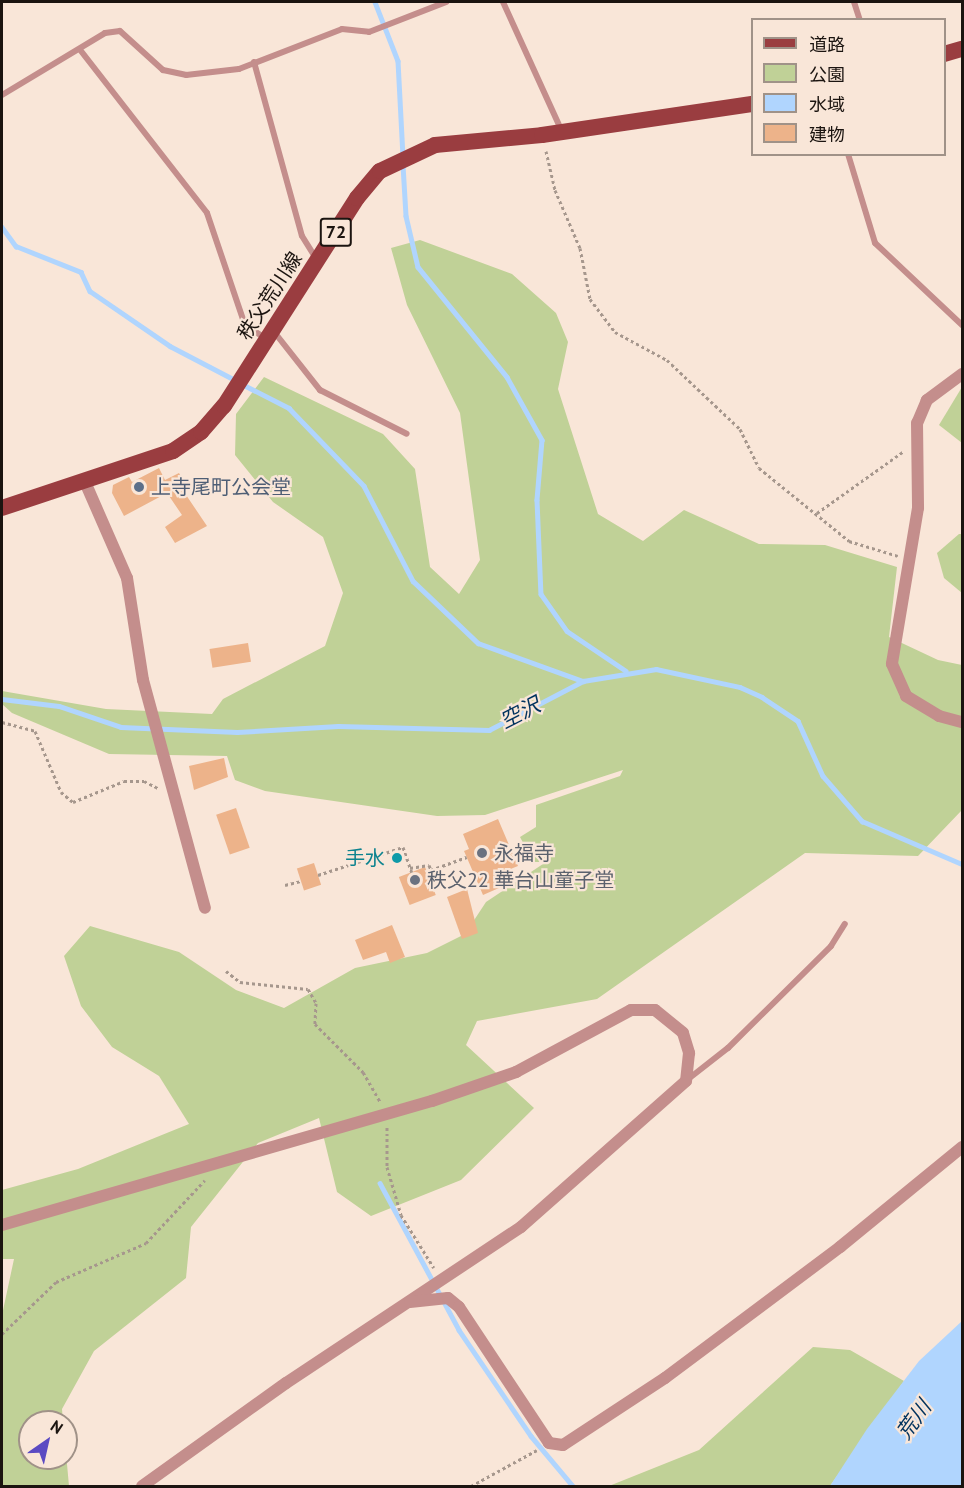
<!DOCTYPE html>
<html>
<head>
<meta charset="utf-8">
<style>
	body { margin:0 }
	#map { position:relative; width:964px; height:1488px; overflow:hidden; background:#f9e6d8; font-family:"PT Sans","Noto Sans JP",sans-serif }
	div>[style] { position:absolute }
	.green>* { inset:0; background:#c0d197 }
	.water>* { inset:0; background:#b0d5fe }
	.stream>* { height:4.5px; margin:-2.25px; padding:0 2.25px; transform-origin:2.25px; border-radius:2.25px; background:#b0d5fe }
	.building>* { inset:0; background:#edb38a; transform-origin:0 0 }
	.path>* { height:3px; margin-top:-1.5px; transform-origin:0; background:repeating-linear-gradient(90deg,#a6978d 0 3px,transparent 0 6px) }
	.service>* { height:6px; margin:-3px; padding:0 3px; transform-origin:3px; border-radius:3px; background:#c48e8c }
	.minor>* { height:12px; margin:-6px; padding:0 6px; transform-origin:6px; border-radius:6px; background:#c48e8c }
	.primary>* { height:16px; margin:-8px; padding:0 8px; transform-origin:8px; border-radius:8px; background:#9a3d40 }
	.dots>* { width:16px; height:16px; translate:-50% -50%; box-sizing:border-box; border:3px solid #f9e6d8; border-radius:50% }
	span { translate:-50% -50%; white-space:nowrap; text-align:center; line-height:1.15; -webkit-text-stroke:4.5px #f9e6d8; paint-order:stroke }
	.shield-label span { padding:2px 4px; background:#f9e6d8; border:2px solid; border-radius:4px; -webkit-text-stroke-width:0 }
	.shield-label { font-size:18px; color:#1b1410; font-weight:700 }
	.street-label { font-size:20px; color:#1b1410 }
	.service-label { font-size:20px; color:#4e5e75 }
	.left { translate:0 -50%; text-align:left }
	.worship-label { font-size:20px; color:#5b616d }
	.culture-label { font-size:20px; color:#0d838f }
	.right { translate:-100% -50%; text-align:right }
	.water-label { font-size:21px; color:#00325e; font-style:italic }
	.frame { position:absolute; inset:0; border:3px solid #1b1410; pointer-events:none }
	.legend { position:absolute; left:751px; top:18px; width:195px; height:138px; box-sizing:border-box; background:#f9e6d8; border:2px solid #a09288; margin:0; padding:8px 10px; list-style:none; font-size:18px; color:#1b1410 }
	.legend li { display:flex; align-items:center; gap:12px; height:30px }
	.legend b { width:30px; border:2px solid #a09288 }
	.north { position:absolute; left:18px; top:1410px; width:60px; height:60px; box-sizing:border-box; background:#f9e6d8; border:2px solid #a09288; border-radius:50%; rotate:34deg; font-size:16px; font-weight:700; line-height:24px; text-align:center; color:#1b1410 }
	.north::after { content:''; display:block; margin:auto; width:21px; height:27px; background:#5b4ac2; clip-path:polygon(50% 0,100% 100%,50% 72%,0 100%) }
</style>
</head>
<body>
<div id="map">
	<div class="green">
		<div style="clip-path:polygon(420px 240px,512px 274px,556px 313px,568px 342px,558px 389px,598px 514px,643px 541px,684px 510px,759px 544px,825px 545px,897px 567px,889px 637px,938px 660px,962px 665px,962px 810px,918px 856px,805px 853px,597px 999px,477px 1021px,466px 1045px,534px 1108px,461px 1180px,371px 1216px,337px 1192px,319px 1118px,258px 1143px,191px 1227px,186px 1278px,94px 1351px,62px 1409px,63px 1422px,30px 1422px,30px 1458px,66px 1458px,66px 1453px,69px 1486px,2px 1486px,2px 1315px,14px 1259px,2px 1259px,2px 1190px,78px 1169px,189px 1124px,159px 1076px,112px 1047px,81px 1006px,64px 956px,90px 926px,179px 952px,236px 990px,284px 1008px,355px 968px,427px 953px,465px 934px,486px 902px,546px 862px,533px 862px,520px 837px,536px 827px,536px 805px,620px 776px,623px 770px,485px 815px,437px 816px,265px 791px,235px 780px,227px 756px,109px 754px,12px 713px,2px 704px,2px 691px,106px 709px,212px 714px,223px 699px,325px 646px,343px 593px,323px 537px,273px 502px,235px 455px,236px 414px,264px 377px,383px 434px,415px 469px,430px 567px,459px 594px,480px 560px,460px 413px,407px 305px,391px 248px)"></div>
		<div style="clip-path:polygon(962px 387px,962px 443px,939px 425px)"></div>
		<div style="clip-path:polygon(959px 534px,962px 534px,962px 593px,944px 578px,937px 553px)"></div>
		<div style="clip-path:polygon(813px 1347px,850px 1350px,904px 1381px,830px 1486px,609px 1486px,699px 1450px)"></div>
	</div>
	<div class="water">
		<div style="clip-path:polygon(962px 1321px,962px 1486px,830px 1486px,867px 1429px,919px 1361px)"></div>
	</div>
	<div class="stream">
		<div style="left:375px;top:2px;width:63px;rotate:68.7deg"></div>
		<div style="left:398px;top:61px;width:95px;rotate:87deg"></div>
		<div style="left:403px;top:165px;width:51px;rotate:86.6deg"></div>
		<div style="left:406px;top:216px;width:52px;rotate:76.8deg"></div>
		<div style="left:418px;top:267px;width:141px;rotate:51deg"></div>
		<div style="left:507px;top:377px;width:72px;rotate:60.9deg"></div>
		<div style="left:542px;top:440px;width:60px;rotate:94.8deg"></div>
		<div style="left:537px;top:500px;width:94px;rotate:87.6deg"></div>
		<div style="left:541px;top:594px;width:45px;rotate:54.9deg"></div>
		<div style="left:567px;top:631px;width:71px;rotate:34.1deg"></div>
		<div style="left:2px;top:227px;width:24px;rotate:54deg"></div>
		<div style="left:16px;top:246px;width:70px;rotate:21.8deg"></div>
		<div style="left:81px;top:272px;width:21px;rotate:65deg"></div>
		<div style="left:90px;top:291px;width:97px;rotate:34.5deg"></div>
		<div style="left:170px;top:346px;width:73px;rotate:27.6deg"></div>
		<div style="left:242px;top:384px;width:53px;rotate:27.1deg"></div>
		<div style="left:289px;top:408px;width:108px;rotate:46.1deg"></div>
		<div style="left:364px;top:486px;width:107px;rotate:62.7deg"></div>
		<div style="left:413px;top:581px;width:90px;rotate:43.6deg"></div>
		<div style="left:478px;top:643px;width:112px;rotate:19.9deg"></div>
		<div style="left:2px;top:699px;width:57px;rotate:7deg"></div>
		<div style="left:59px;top:706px;width:65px;rotate:18.7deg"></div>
		<div style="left:121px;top:727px;width:116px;rotate:2.5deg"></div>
		<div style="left:237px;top:732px;width:101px;rotate:-3.4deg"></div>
		<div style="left:338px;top:726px;width:151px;rotate:1.5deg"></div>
		<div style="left:489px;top:730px;width:106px;rotate:-27.5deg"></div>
		<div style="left:583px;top:681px;width:74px;rotate:-9.3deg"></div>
		<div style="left:656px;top:669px;width:86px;rotate:12.1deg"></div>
		<div style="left:740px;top:687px;width:24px;rotate:24deg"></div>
		<div style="left:762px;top:697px;width:43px;rotate:33.7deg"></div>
		<div style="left:798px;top:721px;width:60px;rotate:65.6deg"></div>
		<div style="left:823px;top:776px;width:60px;rotate:49.1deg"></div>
		<div style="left:862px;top:821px;width:109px;rotate:23.3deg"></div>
		<div style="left:380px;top:1183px;width:167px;rotate:61.7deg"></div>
		<div style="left:459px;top:1330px;width:128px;rotate:55.8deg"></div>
		<div style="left:531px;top:1436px;width:65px;rotate:50deg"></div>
	</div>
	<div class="building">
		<div style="clip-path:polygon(159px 468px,165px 480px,179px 473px,185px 484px,180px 486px,207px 526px,175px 543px,165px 527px,182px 515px,167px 493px,124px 516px,112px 493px,113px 485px,129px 477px,132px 482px)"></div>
		<div style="left:248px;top:643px;width:19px;height:39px;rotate:81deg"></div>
		<div style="clip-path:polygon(224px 758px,228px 777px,194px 790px,189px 766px)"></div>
		<div style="left:236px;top:808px;width:42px;height:21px;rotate:71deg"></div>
		<div style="clip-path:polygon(498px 819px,518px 866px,503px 872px,508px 884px,483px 895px,464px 851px,469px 849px,463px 834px)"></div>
		<div style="left:314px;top:863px;width:23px;height:18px;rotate:72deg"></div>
		<div style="left:425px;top:867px;width:30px;height:28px;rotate:69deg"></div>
		<div style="clip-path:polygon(467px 889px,478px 933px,462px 939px,447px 897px)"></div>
		<div style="clip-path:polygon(392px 925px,405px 957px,390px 963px,386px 952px,363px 960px,355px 940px)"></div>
	</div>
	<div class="path">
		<div style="left:546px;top:151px;width:40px;rotate:77deg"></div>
		<div style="left:555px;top:190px;width:63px;rotate:66.7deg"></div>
		<div style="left:580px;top:248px;width:52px;rotate:78.9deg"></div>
		<div style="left:590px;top:299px;width:41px;rotate:52.9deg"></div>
		<div style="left:615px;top:332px;width:59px;rotate:28.3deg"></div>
		<div style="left:667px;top:360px;width:100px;rotate:43.4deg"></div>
		<div style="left:740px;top:429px;width:43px;rotate:64deg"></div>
		<div style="left:759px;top:468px;width:116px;rotate:39deg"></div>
		<div style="left:849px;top:541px;width:51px;rotate:17deg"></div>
		<div style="left:817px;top:513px;width:107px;rotate:-35.5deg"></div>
		<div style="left:2px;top:722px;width:34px;rotate:15deg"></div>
		<div style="left:35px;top:731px;width:66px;rotate:66.9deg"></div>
		<div style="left:61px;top:792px;width:16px;rotate:40deg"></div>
		<div style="left:73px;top:802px;width:55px;rotate:-22.4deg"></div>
		<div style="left:124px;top:781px;width:20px"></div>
		<div style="left:144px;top:781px;width:16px;rotate:27deg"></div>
		<div style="left:410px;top:868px;width:19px;rotate:-9deg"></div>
		<div style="left:429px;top:865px;width:5px;rotate:68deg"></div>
		<div style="left:431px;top:870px;width:38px;rotate:-20deg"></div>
		<div style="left:318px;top:875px;width:89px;rotate:-18.2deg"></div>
		<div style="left:403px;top:847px;width:28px;rotate:71deg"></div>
		<div style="left:285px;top:885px;width:16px;rotate:-14deg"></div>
		<div style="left:226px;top:971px;width:18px;rotate:38deg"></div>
		<div style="left:240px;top:982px;width:68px;rotate:5.9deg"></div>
		<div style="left:308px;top:989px;width:16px;rotate:60deg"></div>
		<div style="left:316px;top:1003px;width:21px;rotate:93deg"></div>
		<div style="left:315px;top:1024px;width:68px;rotate:45deg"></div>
		<div style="left:363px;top:1072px;width:34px;rotate:60deg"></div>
		<div style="left:387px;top:1127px;width:40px;rotate:90deg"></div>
		<div style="left:387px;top:1167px;width:50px;rotate:73.7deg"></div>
		<div style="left:401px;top:1215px;width:62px;rotate:58.1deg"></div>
		<div style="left:2px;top:1334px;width:75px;rotate:-43.9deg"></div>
		<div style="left:56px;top:1282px;width:98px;rotate:-23.4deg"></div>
		<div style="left:146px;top:1243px;width:86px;rotate:-46.9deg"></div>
		<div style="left:471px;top:1486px;width:75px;rotate:-28.6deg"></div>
	</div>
	<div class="service">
		<div style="left:503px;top:2px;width:140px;rotate:65.5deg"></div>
		<div style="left:854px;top:2px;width:19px;rotate:72deg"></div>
		<div style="left:81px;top:51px;width:205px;rotate:52.1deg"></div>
		<div style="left:207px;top:213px;width:118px;rotate:71.3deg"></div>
		<div style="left:245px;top:325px;width:24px;rotate:33deg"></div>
		<div style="left:254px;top:62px;width:180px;rotate:74.6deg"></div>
		<div style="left:302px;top:236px;width:26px;rotate:58deg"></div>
		<div style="left:2px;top:95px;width:120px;rotate:-31deg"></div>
		<div style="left:105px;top:33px;width:15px;rotate:-8deg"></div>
		<div style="left:120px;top:31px;width:58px;rotate:42.2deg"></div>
		<div style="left:163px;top:70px;width:24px;rotate:12deg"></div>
		<div style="left:186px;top:75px;width:53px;rotate:-6.5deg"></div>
		<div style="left:239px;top:69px;width:110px;rotate:-21.2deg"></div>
		<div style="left:342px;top:29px;width:27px;rotate:6deg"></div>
		<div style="left:369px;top:32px;width:83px;rotate:-21.3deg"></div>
		<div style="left:848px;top:154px;width:93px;rotate:73.1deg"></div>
		<div style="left:875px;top:243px;width:120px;rotate:43.3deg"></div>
		<div style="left:275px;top:333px;width:73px;rotate:51.7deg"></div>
		<div style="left:320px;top:390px;width:97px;rotate:26.8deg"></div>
		<div style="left:687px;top:1080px;width:52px;rotate:-38deg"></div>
		<div style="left:728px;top:1048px;width:145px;rotate:-44.7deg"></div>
		<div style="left:831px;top:946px;width:26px;rotate:-58deg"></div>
	</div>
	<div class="minor">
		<div style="left:962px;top:374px;width:44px;rotate:143.4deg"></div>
		<div style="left:927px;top:400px;width:25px;rotate:113deg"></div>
		<div style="left:917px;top:423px;width:85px;rotate:89.3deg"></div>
		<div style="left:918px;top:508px;width:158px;rotate:99.5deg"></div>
		<div style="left:892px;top:664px;width:35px;rotate:66deg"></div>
		<div style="left:906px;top:696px;width:39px;rotate:31deg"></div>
		<div style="left:939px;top:716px;width:24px;rotate:15deg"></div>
		<div style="left:85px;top:482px;width:105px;rotate:66.4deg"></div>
		<div style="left:127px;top:578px;width:103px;rotate:81.1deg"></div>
		<div style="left:143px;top:680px;width:236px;rotate:74.8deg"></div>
		<div style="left:2px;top:1225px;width:448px;rotate:-16.1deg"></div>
		<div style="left:432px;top:1101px;width:89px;rotate:-19deg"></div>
		<div style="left:516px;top:1072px;width:131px;rotate:-28.3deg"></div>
		<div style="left:631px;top:1010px;width:24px"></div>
		<div style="left:655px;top:1010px;width:36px;rotate:39deg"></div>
		<div style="left:683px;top:1033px;width:21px;rotate:73deg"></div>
		<div style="left:689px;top:1053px;width:28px;rotate:96deg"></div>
		<div style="left:686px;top:1081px;width:220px;rotate:138.5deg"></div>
		<div style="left:521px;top:1227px;width:282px;rotate:146.4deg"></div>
		<div style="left:286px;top:1383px;width:177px;rotate:144.4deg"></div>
		<div style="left:410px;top:1302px;width:38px;rotate:-6deg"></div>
		<div style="left:448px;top:1298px;width:14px;rotate:39deg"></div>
		<div style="left:459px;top:1307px;width:163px;rotate:56.5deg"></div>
		<div style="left:549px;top:1443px;width:14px;rotate:8deg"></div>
		<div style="left:563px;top:1445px;width:122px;rotate:-33.3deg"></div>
		<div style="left:665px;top:1378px;width:219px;rotate:-36.8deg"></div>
		<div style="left:840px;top:1247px;width:158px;rotate:-39.3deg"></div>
	</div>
	<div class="primary">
		<div style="left:944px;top:54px;width:19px;rotate:-16deg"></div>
		<div style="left:2px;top:508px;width:180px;rotate:-18.4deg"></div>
		<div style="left:173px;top:451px;width:34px;rotate:-34deg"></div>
		<div style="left:201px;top:432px;width:35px;rotate:-49deg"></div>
		<div style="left:224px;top:406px;width:247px;rotate:-57.4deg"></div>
		<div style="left:357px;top:198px;width:35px;rotate:-50deg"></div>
		<div style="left:380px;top:171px;width:61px;rotate:-25.3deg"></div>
		<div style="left:435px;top:145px;width:107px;rotate:-5.3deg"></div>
		<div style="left:542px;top:135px;width:212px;rotate:-8.4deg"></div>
	</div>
	<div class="dots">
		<div style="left:139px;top:487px;background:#5c6f8a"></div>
		<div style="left:482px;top:853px;background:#6b7280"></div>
		<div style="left:397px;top:858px;background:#0f9aa8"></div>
		<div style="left:415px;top:880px;background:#6b7280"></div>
	</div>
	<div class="shield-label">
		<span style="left:336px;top:232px">72</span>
	</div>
	<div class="street-label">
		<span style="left:270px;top:296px;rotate:-57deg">秩父荒川線</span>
	</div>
	<div class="service-label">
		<span class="left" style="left:151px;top:487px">上寺尾町公会堂</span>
	</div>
	<div class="worship-label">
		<span class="left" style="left:494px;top:853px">永福寺</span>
		<span class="left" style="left:427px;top:880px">秩父22 華台山童子堂</span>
	</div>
	<div class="culture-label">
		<span class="right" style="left:385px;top:858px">手水</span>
	</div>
	<div class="water-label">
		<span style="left:520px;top:713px;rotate:-27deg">空沢</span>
		<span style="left:914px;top:1420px;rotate:-54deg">荒川</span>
	</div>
	<div class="frame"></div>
	<ul class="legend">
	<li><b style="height:8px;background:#9a3d40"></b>道路</li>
	<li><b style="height:16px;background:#c0d197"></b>公園</li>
	<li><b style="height:16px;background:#b0d5fe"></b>水域</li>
	<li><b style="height:16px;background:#edb38a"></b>建物</li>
	</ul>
	<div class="north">N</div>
</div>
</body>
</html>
